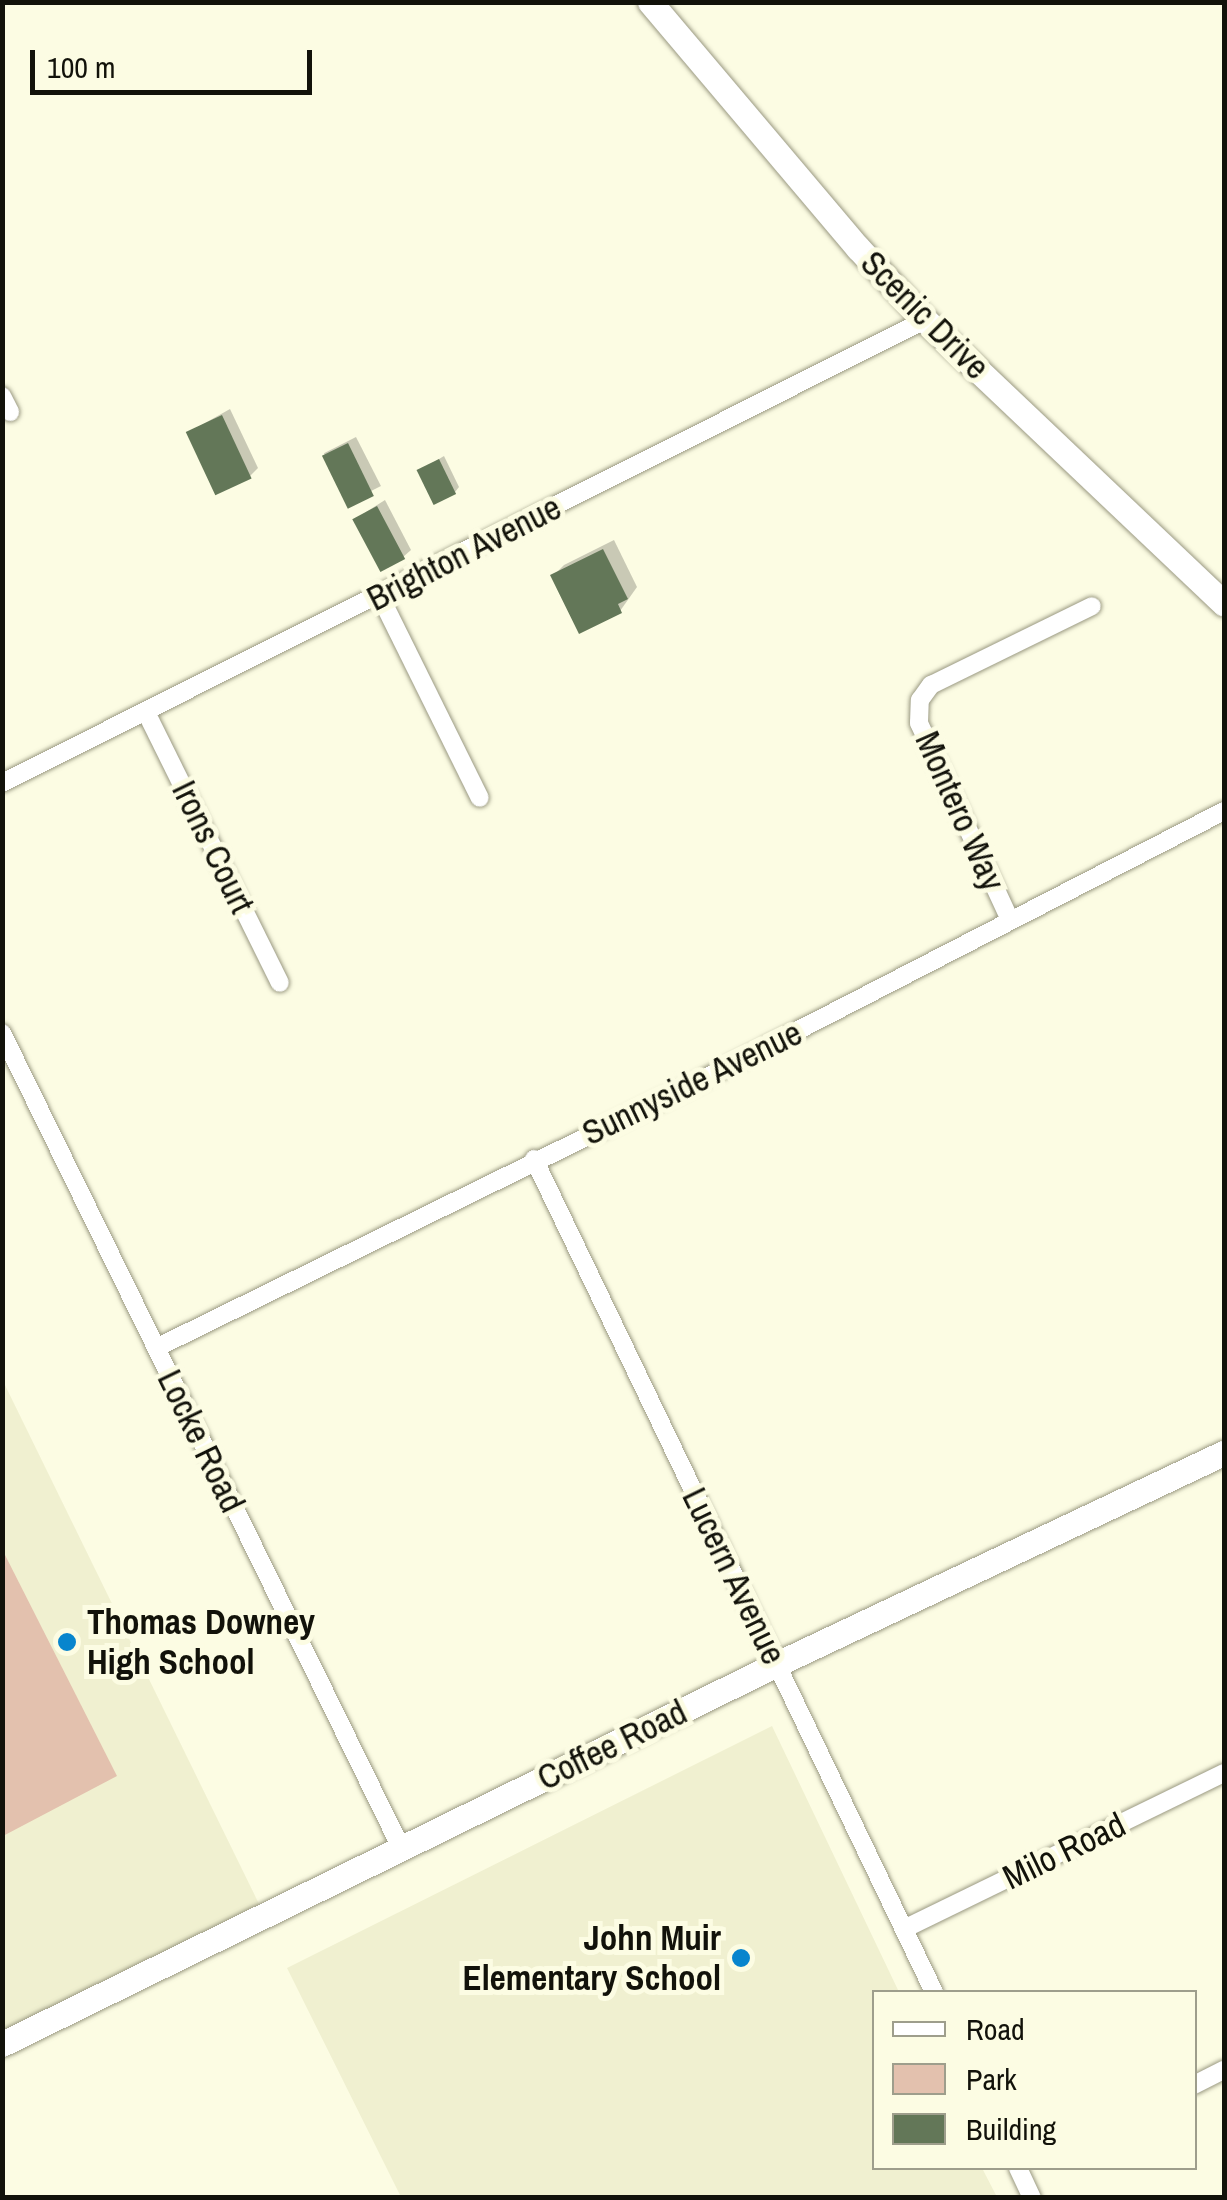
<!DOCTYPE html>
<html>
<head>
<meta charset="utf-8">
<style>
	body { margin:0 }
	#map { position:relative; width:1227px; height:2200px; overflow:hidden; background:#fcfce3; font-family:"Archivo Narrow",sans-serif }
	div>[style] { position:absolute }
	.built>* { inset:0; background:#f0f0d0 }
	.green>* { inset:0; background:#e3c1ae }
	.shadow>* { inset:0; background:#0003; transform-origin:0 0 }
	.building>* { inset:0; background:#637758; transform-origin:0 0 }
	.roads { filter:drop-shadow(0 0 2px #9a9982) drop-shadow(0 0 2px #9a9982) }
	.minor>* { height:18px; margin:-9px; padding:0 9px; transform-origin:9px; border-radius:9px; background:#fff }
	.secondary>* { height:25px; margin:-12.5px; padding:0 12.5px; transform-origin:12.5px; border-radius:12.5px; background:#fff }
	.dots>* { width:28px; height:28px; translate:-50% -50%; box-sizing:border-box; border:5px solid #fcfce3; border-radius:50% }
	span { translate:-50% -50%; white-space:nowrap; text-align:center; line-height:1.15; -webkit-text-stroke:10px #fcfce3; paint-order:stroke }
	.street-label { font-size:35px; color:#12120a }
	.poi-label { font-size:35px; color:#12120a; font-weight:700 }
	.left { translate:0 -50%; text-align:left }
	.right { translate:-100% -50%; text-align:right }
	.frame { position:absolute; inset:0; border:5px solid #12120a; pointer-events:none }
	.legend { position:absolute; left:872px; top:1990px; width:325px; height:180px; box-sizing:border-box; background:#fcfce3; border:2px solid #9e9e8c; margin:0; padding:12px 18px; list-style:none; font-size:30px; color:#12120a }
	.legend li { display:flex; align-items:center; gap:20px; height:50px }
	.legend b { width:50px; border:2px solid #9e9e8c }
	.scale { position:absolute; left:30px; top:50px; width:282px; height:45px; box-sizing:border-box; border:5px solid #12120a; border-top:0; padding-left:12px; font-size:30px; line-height:35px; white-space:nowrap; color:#12120a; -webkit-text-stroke:8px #fcfce3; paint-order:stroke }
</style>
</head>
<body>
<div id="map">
	<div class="built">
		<div style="clip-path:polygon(2px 1379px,260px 1906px,2px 2034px)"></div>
		<div style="clip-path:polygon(772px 1726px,899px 1992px,874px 1992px,874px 2168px,982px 2168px,997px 2197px,401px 2197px,287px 1968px)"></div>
	</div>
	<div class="green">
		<div style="clip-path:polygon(2px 1549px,117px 1776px,3px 1836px,2px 1836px)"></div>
	</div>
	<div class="shadow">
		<div style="clip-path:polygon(230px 409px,258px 468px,250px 476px,189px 432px)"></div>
		<div style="left:356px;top:437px;width:55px;height:36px;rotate:63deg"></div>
		<div style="clip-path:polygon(444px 456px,459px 487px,455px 492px,419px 471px)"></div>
		<div style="clip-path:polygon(385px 500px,411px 550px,403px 557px,355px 519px)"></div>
		<div style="clip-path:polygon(614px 540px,637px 587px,620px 611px,553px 576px,564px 565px)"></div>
	</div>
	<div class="building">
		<div style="left:222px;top:415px;width:70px;height:40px;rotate:65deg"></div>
		<div style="left:348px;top:443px;width:59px;height:29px;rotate:64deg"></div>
		<div style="left:439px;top:459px;width:39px;height:25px;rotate:64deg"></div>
		<div style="left:377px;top:506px;width:60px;height:28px;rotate:62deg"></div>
		<div style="clip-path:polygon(603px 549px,628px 599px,618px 604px,622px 613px,579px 634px,550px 575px)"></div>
	</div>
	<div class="roads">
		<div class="minor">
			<div style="left:2px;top:396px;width:18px;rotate:63deg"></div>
			<div style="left:380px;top:596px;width:225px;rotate:63.7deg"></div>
			<div style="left:146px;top:712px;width:302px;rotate:63.7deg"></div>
			<div style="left:2px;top:783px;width:1033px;rotate:-26.64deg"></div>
			<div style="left:1010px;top:920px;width:217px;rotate:-114.8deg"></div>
			<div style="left:919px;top:723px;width:23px;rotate:-88deg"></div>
			<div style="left:920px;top:700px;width:19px;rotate:-54deg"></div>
			<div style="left:931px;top:685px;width:179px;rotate:-26.1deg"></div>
			<div style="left:2px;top:1033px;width:907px;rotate:63.91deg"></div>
			<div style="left:534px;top:1159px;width:924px;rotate:64.35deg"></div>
			<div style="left:156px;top:1348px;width:593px;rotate:-26.13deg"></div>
			<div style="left:688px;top:1087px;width:603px;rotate:-27.25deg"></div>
			<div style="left:904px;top:1929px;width:356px;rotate:-26deg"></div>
			<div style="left:1194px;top:2085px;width:34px;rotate:-27deg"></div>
			<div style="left:1018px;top:2168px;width:33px;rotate:65deg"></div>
		</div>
		<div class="secondary">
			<div style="left:650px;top:2px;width:322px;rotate:49.8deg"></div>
			<div style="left:858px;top:248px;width:98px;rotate:47.1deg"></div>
			<div style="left:925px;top:320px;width:412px;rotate:43.5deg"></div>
			<div style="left:2px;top:2044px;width:863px;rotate:-26.12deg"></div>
			<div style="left:777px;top:1664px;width:494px;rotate:-25.3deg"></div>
		</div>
	</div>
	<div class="dots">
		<div style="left:67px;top:1642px;background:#0885cd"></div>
		<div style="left:741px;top:1958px;background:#0885cd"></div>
	</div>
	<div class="street-label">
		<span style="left:925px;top:315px;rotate:45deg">Scenic Drive</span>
		<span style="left:464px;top:553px;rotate:-27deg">Brighton Avenue</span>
		<span style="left:960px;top:811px;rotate:66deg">Montero Way</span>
		<span style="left:213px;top:847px;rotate:64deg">Irons Court</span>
		<span style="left:692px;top:1083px;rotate:-26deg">Sunnyside Avenue</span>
		<span style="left:201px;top:1441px;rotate:64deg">Locke Road</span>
		<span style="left:734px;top:1576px;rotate:64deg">Lucern Avenue</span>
		<span style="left:612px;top:1745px;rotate:-26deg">Coffee Road</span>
		<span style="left:1064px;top:1851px;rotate:-26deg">Milo Road</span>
	</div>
	<div class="poi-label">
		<span class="left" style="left:87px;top:1642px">Thomas Downey<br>High School</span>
		<span class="right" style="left:721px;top:1958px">John Muir<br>Elementary School</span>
	</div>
	<div class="frame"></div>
	<ul class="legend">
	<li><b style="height:12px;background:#fff"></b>Road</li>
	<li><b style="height:28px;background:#e3c1ae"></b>Park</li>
	<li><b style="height:28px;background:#637758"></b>Building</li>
	</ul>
	<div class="scale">100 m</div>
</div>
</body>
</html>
